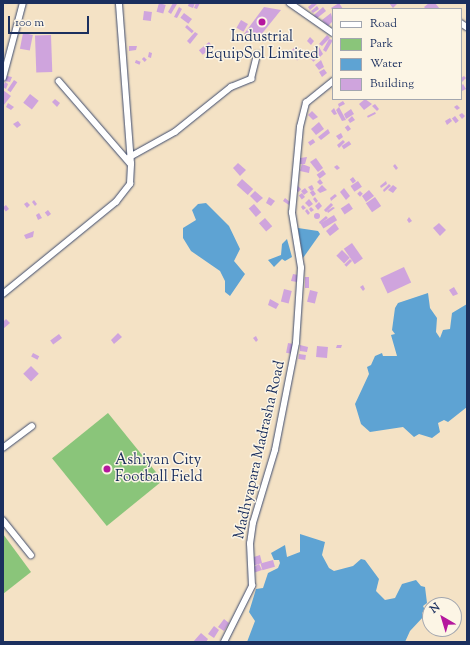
<!DOCTYPE html>
<html>
<head>
<meta charset="utf-8">
<style>
	body { margin:0 }
	#map { position:relative; width:470px; height:645px; overflow:hidden; background:#f4e2c5; font-family:"Sorts Mill Goudy",serif }
	div>[style] { position:absolute }
	.green>* { inset:0; background:#8ac57a; transform-origin:0 0 }
	.water>* { inset:0; background:#5ea3d3 }
	.building>* { inset:0; background:#cfa4dd; transform-origin:0 0 }
	.round { border-radius:50% }
	.roads { filter:drop-shadow(0 0 1px #3c4a6d) drop-shadow(0 0 1px #3c4a6d) }
	.minor>* { height:5.5px; margin:-2.75px; padding:0 2.75px; transform-origin:2.75px; border-radius:2.75px; background:#fff }
	.dots>* { width:11px; height:11px; translate:-50% -50%; box-sizing:border-box; border:2px solid #fcf5e5; border-radius:50% }
	span { translate:-50% -50%; white-space:nowrap; text-align:center; line-height:1.15; -webkit-text-stroke:3px #fcf5e5; paint-order:stroke }
	.poi-label { font-size:15px; color:#1b2f5e }
	.left { translate:0 -50%; text-align:left }
	.street-label { font-size:15px; color:#1b2f5e }
	.frame { position:absolute; inset:0; border:4px solid #1b2f5e; pointer-events:none }
	.legend { position:absolute; left:332px; top:8px; width:130px; height:92px; box-sizing:border-box; background:#fcf5e5; border:1px solid #a2a6af; margin:0; padding:5px 7px; list-style:none; font-size:12px; color:#1b2f5e }
	.legend li { display:flex; align-items:center; gap:8px; height:20px }
	.legend b { width:20px; border:1px solid #a2a6af }
	.north { position:absolute; left:422px; top:597px; width:40px; height:40px; box-sizing:border-box; background:#fcf5e5; border:1px solid #a2a6af; border-radius:50%; rotate:322deg; font-size:11px; font-weight:700; line-height:16px; text-align:center; color:#1b2f5e }
	.north::after { content:''; display:block; margin:auto; width:14px; height:18px; background:#b5179e; clip-path:polygon(50% 0,100% 100%,50% 72%,0 100%) }
	.scale { position:absolute; left:8px; top:16px; width:81px; height:18px; box-sizing:border-box; border:2px solid #1b2f5e; border-top:0; padding-left:5px; font-size:12px; line-height:14px; white-space:nowrap; color:#1b2f5e; -webkit-text-stroke:3px #fcf5e5; paint-order:stroke }
</style>
</head>
<body>
<div id="map">
	<div class="green">
		<div style="left:108px;top:413px;width:87px;height:72px;rotate:51deg"></div>
		<div style="clip-path:polygon(3px 534px,31px 572px,3px 594px)"></div>
	</div>
	<div class="water">
		<div style="clip-path:polygon(206px 203px,229px 226px,240px 249px,234px 261px,245px 274px,230px 296px,225px 292px,225px 281px,220px 271px,191px 251px,183px 238px,183px 228px,196px 220px,192px 210px,198px 204px)"></div>
		<div style="clip-path:polygon(298px 228px,318px 231px,320px 234px,303px 258px)"></div>
		<div style="clip-path:polygon(287px 239px,292px 257px,285px 261px,282px 259px,274px 267px,268px 260px,281px 255px,282px 244px)"></div>
		<div style="clip-path:polygon(428px 293px,430px 308px,437px 318px,436px 332px,440px 338px,443px 330px,450px 329px,452px 313px,467px 304px,467px 407px,448px 422px,444px 420px,438px 423px,440px 432px,432px 438px,419px 434px,414px 437px,403px 427px,370px 432px,361px 424px,355px 404px,369px 374px,367px 367px,371px 365px,375px 356px,382px 353px,383px 356px,397px 356px,391px 335px,395px 334px,392px 330px,395px 308px,398px 303px)"></div>
		<div style="clip-path:polygon(300px 534px,325px 542px,322px 555px,329px 568px,334px 571px,353px 566px,361px 559px,365px 560px,379px 579px,376px 591px,385px 600px,395px 598px,402px 584px,416px 580px,421px 586px,425px 587px,427px 603px,423px 606px,425px 610px,422px 613px,424px 616px,410px 631px,405px 642px,247px 642px,255px 621px,249px 612px,256px 589px,263px 588px,268px 573px,278px 568px,280px 563px,279px 560px,274px 560px,271px 553px,285px 545px,287px 557px,300px 552px)"></div>
	</div>
	<div class="building">
		<div style="left:159px;top:3px;width:7px;height:9px;rotate:16deg"></div>
		<div style="clip-path:polygon(173px 3px,177px 4px,171px 14px,168px 12px)"></div>
		<div style="clip-path:polygon(189px 3px,195px 3px,193px 8px,188px 6px)"></div>
		<div style="clip-path:polygon(196px 3px,200px 3px,197px 9px,194px 8px)"></div>
		<div style="clip-path:polygon(313px 3px,317px 4px,310px 10px,308px 7px)"></div>
		<div style="clip-path:polygon(339px 3px,343px 9px,333px 9px,333px 11px,331px 8px)"></div>
		<div style="clip-path:polygon(389px 3px,398px 3px,393px 8px)"></div>
		<div style="clip-path:polygon(429px 3px,435px 3px,440px 9px,426px 9px,424px 7px)"></div>
		<div style="clip-path:polygon(317px 6px,319px 9px,313px 13px,311px 11px)"></div>
		<div style="clip-path:polygon(179px 7px,182px 9px,177px 18px,174px 17px)"></div>
		<div style="clip-path:polygon(264px 7px,281px 10px,256px 41px,244px 34px)"></div>
		<div style="clip-path:polygon(323px 7px,326px 11px,316px 19px,314px 15px)"></div>
		<div style="left:144px;top:11px;width:8px;height:9px;rotate:7deg"></div>
		<div style="left:184px;top:13px;width:10px;height:6px;rotate:37deg"></div>
		<div style="clip-path:polygon(331px 13px,333px 21px,328px 26px,322px 20px)"></div>
		<div style="left:241px;top:20px;width:8px;height:9px;rotate:30deg"></div>
		<div style="left:187px;top:25px;width:9px;height:3px;rotate:41deg"></div>
		<div style="clip-path:polygon(195px 32px,198px 34px,190px 44px,187px 41px)"></div>
		<div style="left:23px;top:33px;width:10px;height:16px;rotate:11deg"></div>
		<div style="left:51px;top:35px;width:37px;height:16px;rotate:88deg"></div>
		<div style="clip-path:polygon(327px 35px,330px 38px,322px 46px,319px 44px)"></div>
		<div style="clip-path:polygon(310px 37px,314px 41px,311px 45px,307px 41px)"></div>
		<div style="clip-path:polygon(329px 39px,333px 40px,326px 52px,323px 50px)"></div>
		<div style="left:209px;top:42px;width:6px;height:13px;rotate:51deg"></div>
		<div style="clip-path:polygon(129px 46px,137px 46px,136px 50px,129px 51px)"></div>
		<div style="left:295px;top:47px;width:11px;height:8px;rotate:45deg"></div>
		<div style="clip-path:polygon(319px 47px,323px 54px,320px 57px,315px 50px)"></div>
		<div style="left:312px;top:51px;width:9px;height:6px;rotate:49deg"></div>
		<div style="clip-path:polygon(149px 52px,152px 53px,151px 58px,148px 57px)"></div>
		<div style="left:144px;top:57px;width:4px;height:3px;rotate:45deg"></div>
		<div style="left:136px;top:60px;width:5px;height:3px;rotate:22deg"></div>
		<div style="clip-path:polygon(321px 60px,324px 67px,319px 70px,315px 65px)"></div>
		<div style="clip-path:polygon(324px 69px,327px 73px,322px 77px,319px 72px)"></div>
		<div style="clip-path:polygon(7px 76px,12px 77px,10px 82px,5px 81px)"></div>
		<div style="clip-path:polygon(464px 76px,466px 78px,461px 83px,461px 78px)"></div>
		<div style="left:14px;top:80px;width:4px;height:12px;rotate:34deg"></div>
		<div style="clip-path:polygon(5px 82px,8px 84px,6px 89px,3px 87px)"></div>
		<div style="clip-path:polygon(463px 84px,466px 89px,462px 91px,461px 86px)"></div>
		<div style="clip-path:polygon(3px 90px,11px 96px,3px 106px)"></div>
		<div style="left:30px;top:94px;width:11px;height:11px;rotate:38deg"></div>
		<div style="clip-path:polygon(55px 99px,60px 103px,57px 107px,52px 102px)"></div>
		<div style="clip-path:polygon(365px 99px,372px 104px,364px 110px,359px 104px)"></div>
		<div style="clip-path:polygon(343px 101px,345px 104px,339px 107px,338px 104px)"></div>
		<div style="clip-path:polygon(8px 103px,14px 107px,11px 110px,6px 107px)"></div>
		<div style="clip-path:polygon(375px 104px,379px 109px,377px 111px,372px 106px)"></div>
		<div style="clip-path:polygon(457px 105px,460px 108px,457px 110px,454px 107px)"></div>
		<div style="clip-path:polygon(339px 107px,346px 120px,342px 121px,336px 110px)"></div>
		<div style="clip-path:polygon(334px 108px,337px 114px,334px 115px,331px 111px)"></div>
		<div style="clip-path:polygon(351px 109px,354px 114px,346px 119px,344px 114px)"></div>
		<div style="clip-path:polygon(312px 111px,318px 117px,313px 120px,308px 115px)"></div>
		<div style="left:375px;top:112px;width:2px;height:9px;rotate:63deg"></div>
		<div style="clip-path:polygon(462px 113px,465px 116px,462px 119px,459px 115px)"></div>
		<div style="clip-path:polygon(352px 116px,355px 120px,350px 123px,348px 120px)"></div>
		<div style="left:455px;top:116px;width:6px;height:4px;rotate:51deg"></div>
		<div style="clip-path:polygon(450px 118px,452px 121px,447px 125px,445px 121px)"></div>
		<div style="clip-path:polygon(18px 121px,21px 125px,17px 128px,13px 124px)"></div>
		<div style="clip-path:polygon(319px 122px,324px 129px,316px 135px,311px 129px)"></div>
		<div style="left:348px;top:125px;width:5px;height:4px;rotate:53deg"></div>
		<div style="clip-path:polygon(328px 129px,330px 133px,321px 140px,318px 137px)"></div>
		<div style="clip-path:polygon(341px 133px,343px 137px,339px 140px,336px 136px)"></div>
		<div style="left:313px;top:139px;width:4px;height:6px;rotate:56deg"></div>
		<div style="clip-path:polygon(343px 140px,345px 142px,339px 148px,337px 145px)"></div>
		<div style="left:349px;top:141px;width:4px;height:9px;rotate:56deg"></div>
		<div style="clip-path:polygon(307px 157px,305px 164px,300px 164px,300px 158px)"></div>
		<div style="clip-path:polygon(316px 158px,323px 168px,318px 172px,310px 162px)"></div>
		<div style="clip-path:polygon(238px 163px,246px 170px,240px 176px,233px 168px)"></div>
		<div style="clip-path:polygon(302px 164px,310px 167px,309px 173px,300px 171px)"></div>
		<div style="clip-path:polygon(395px 164px,398px 168px,396px 170px,393px 166px)"></div>
		<div style="clip-path:polygon(337px 165px,340px 168px,337px 170px,334px 167px)"></div>
		<div style="left:323px;top:170px;width:5px;height:8px;rotate:53deg"></div>
		<div style="left:353px;top:177px;width:5px;height:4px;rotate:53deg"></div>
		<div style="left:242px;top:179px;width:15px;height:8px;rotate:42deg"></div>
		<div style="clip-path:polygon(320px 179px,323px 183px,320px 185px,317px 182px)"></div>
		<div style="left:358px;top:181px;width:7px;height:9px;rotate:56deg"></div>
		<div style="clip-path:polygon(386px 181px,387px 184px,381px 188px,380px 186px)"></div>
		<div style="clip-path:polygon(389px 184px,391px 186px,384px 192px,383px 190px)"></div>
		<div style="left:297px;top:185px;width:6px;height:4px;rotate:45deg"></div>
		<div style="clip-path:polygon(312px 185px,314px 189px,311px 191px,308px 187px)"></div>
		<div style="clip-path:polygon(322px 185px,327px 190px,320px 193px,317px 190px)"></div>
		<div style="clip-path:polygon(393px 185px,397px 188px,393px 193px,388px 190px)"></div>
		<div style="left:305px;top:188px;width:5px;height:5px;rotate:53deg"></div>
		<div style="clip-path:polygon(344px 188px,350px 196px,346px 200px,340px 192px)"></div>
		<div style="left:313px;top:190px;width:5px;height:4px;rotate:53deg"></div>
		<div style="clip-path:polygon(369px 190px,374px 196px,366px 202px,362px 196px)"></div>
		<div style="clip-path:polygon(255px 191px,263px 198px,257px 203px,250px 196px)"></div>
		<div style="left:360px;top:191px;width:4px;height:4px;rotate:45deg"></div>
		<div style="left:302px;top:193px;width:5px;height:4px;rotate:53deg"></div>
		<div style="clip-path:polygon(335px 194px,337px 196px,331px 201px,330px 198px)"></div>
		<div style="clip-path:polygon(269px 197px,275px 201px,271px 206px,266px 203px)"></div>
		<div style="clip-path:polygon(315px 197px,318px 201px,316px 203px,313px 199px)"></div>
		<div style="left:375px;top:197px;width:11px;height:11px;rotate:56deg"></div>
		<div style="clip-path:polygon(285px 198px,290px 202px,289px 205px,283px 201px)"></div>
		<div style="clip-path:polygon(309px 199px,313px 204px,309px 207px,305px 203px)"></div>
		<div style="clip-path:polygon(34px 200px,37px 204px,35px 206px,32px 202px)"></div>
		<div style="clip-path:polygon(27px 202px,30px 205px,27px 208px,24px 204px)"></div>
		<div style="clip-path:polygon(319px 202px,322px 206px,318px 210px,315px 206px)"></div>
		<div style="left:331px;top:203px;width:3px;height:10px;rotate:45deg"></div>
		<div style="left:349px;top:203px;width:7px;height:10px;rotate:56deg"></div>
		<div style="left:254px;top:204px;width:11px;height:7px;rotate:49deg"></div>
		<div style="left:6px;top:205px;width:5px;height:4px;rotate:53deg"></div>
		<div style="clip-path:polygon(303px 205px,306px 208px,303px 210px,301px 207px)"></div>
		<div style="clip-path:polygon(311px 207px,314px 210px,311px 212px,309px 209px)"></div>
		<div style="clip-path:polygon(333px 207px,335px 208px,328px 213px,327px 211px)"></div>
		<div style="clip-path:polygon(307px 209px,310px 213px,308px 215px,305px 211px)"></div>
		<div style="left:48px;top:210px;width:5px;height:4px;rotate:53deg"></div>
		<div class="round" style="left:314px;top:213px;width:6px;height:6px"></div>
		<div style="clip-path:polygon(39px 213px,42px 218px,38px 220px,36px 215px)"></div>
		<div style="left:334px;top:215px;width:6px;height:16px;rotate:59deg"></div>
		<div style="clip-path:polygon(326px 216px,328px 218px,320px 224px,319px 222px)"></div>
		<div style="clip-path:polygon(409px 217px,412px 221px,409px 223px,407px 220px)"></div>
		<div style="left:265px;top:218px;width:11px;height:8px;rotate:49deg"></div>
		<div style="clip-path:polygon(335px 223px,339px 229px,330px 236px,326px 231px)"></div>
		<div style="clip-path:polygon(439px 223px,446px 230px,440px 236px,433px 228px)"></div>
		<div style="clip-path:polygon(34px 231px,33px 237px,26px 239px,24px 235px)"></div>
		<div style="left:352px;top:243px;width:19px;height:10px;rotate:55deg"></div>
		<div style="left:342px;top:250px;width:11px;height:8px;rotate:45deg"></div>
		<div style="left:350px;top:259px;width:3px;height:8px;rotate:45deg"></div>
		<div style="left:404px;top:267px;width:17px;height:26px;rotate:65deg"></div>
		<div style="clip-path:polygon(293px 274px,298px 275px,297px 282px,291px 281px)"></div>
		<div style="left:305px;top:277px;width:4px;height:11px"></div>
		<div style="clip-path:polygon(363px 285px,365px 289px,363px 291px,360px 287px)"></div>
		<div style="clip-path:polygon(454px 287px,458px 294px,453px 296px,449px 290px)"></div>
		<div style="left:284px;top:289px;width:8px;height:13px;rotate:14deg"></div>
		<div style="left:310px;top:290px;width:8px;height:12px;rotate:14deg"></div>
		<div style="clip-path:polygon(270px 299px,279px 304px,276px 309px,268px 305px)"></div>
		<div style="clip-path:polygon(6px 319px,10px 323px,3px 329px,3px 322px)"></div>
		<div style="clip-path:polygon(118px 333px,122px 337px,114px 344px,111px 340px)"></div>
		<div style="left:59px;top:334px;width:5px;height:11px;rotate:53deg"></div>
		<div style="clip-path:polygon(256px 336px,258px 340px,256px 342px,253px 338px)"></div>
		<div style="left:288px;top:343px;width:5px;height:10px;rotate:11deg"></div>
		<div style="clip-path:polygon(300px 345px,308px 347px,307px 352px,300px 351px)"></div>
		<div style="clip-path:polygon(337px 345px,342px 345px,341px 348px,336px 348px)"></div>
		<div style="left:317px;top:346px;width:11px;height:11px;rotate:5deg"></div>
		<div style="left:33px;top:353px;width:7px;height:4px;rotate:27deg"></div>
		<div style="left:299px;top:354px;width:7px;height:5px;rotate:8deg"></div>
		<div style="left:31px;top:366px;width:11px;height:11px;rotate:45deg"></div>
		<div style="clip-path:polygon(260px 555px,262px 563px,252px 566px,251px 558px)"></div>
		<div style="left:273px;top:560px;width:7px;height:13px;rotate:74deg"></div>
		<div style="clip-path:polygon(259px 564px,262px 570px,253px 573px,252px 568px)"></div>
		<div style="clip-path:polygon(432px 600px,434px 605px,430px 605px,430px 609px,428px 604px)"></div>
		<div style="clip-path:polygon(224px 619px,229px 623px,224px 631px,218px 627px)"></div>
		<div style="clip-path:polygon(214px 626px,219px 630px,214px 638px,208px 634px)"></div>
		<div style="clip-path:polygon(201px 633px,208px 639px,206px 642px,193px 642px)"></div>
	</div>
	<div class="roads">
		<div class="minor">
			<div style="left:290px;top:3px;width:52px;rotate:34.9deg"></div>
			<div style="left:461px;top:23px;width:7px;rotate:34deg"></div>
			<div style="left:3px;top:78px;width:78px;rotate:-75.1deg"></div>
			<div style="left:59px;top:81px;width:110px;rotate:49.1deg"></div>
			<div style="left:131px;top:164px;width:161px;rotate:-94.3deg"></div>
			<div style="left:130px;top:157px;width:51px;rotate:-29.1deg"></div>
			<div style="left:175px;top:132px;width:72px;rotate:-38.8deg"></div>
			<div style="left:231px;top:87px;width:22px;rotate:-22deg"></div>
			<div style="left:251px;top:79px;width:25px;rotate:-76deg"></div>
			<div style="left:3px;top:294px;width:146px;rotate:-39.2deg"></div>
			<div style="left:116px;top:202px;width:23px;rotate:-52deg"></div>
			<div style="left:130px;top:184px;width:20px;rotate:-87deg"></div>
			<div style="left:3px;top:448px;width:36px;rotate:-37deg"></div>
			<div style="left:3px;top:520px;width:45px;rotate:51.3deg"></div>
			<div style="left:224px;top:642px;width:63px;rotate:-63.4deg"></div>
			<div style="left:252px;top:586px;width:42px;rotate:-92.7deg"></div>
			<div style="left:250px;top:544px;width:21px;rotate:-82deg"></div>
			<div style="left:253px;top:523px;width:76px;rotate:-73.2deg"></div>
			<div style="left:275px;top:450px;width:109px;rotate:-78.9deg"></div>
			<div style="left:296px;top:343px;width:75px;rotate:-86.2deg"></div>
			<div style="left:301px;top:268px;width:56px;rotate:-99.3deg"></div>
			<div style="left:292px;top:213px;width:86px;rotate:-84.7deg"></div>
			<div style="left:300px;top:127px;width:25px;rotate:-76deg"></div>
			<div style="left:306px;top:103px;width:35px;rotate:-39deg"></div>
		</div>
	</div>
	<div class="dots">
		<div style="left:262px;top:22px;background:#b5179e"></div>
		<div style="left:107px;top:469px;background:#b5179e"></div>
	</div>
	<div class="poi-label">
		<span style="left:262px;top:46px">Industrial<br>EquipSol Limited</span>
		<span class="left" style="left:115px;top:469px">Ashiyan City<br>Football Field</span>
	</div>
	<div class="street-label">
		<span style="left:260px;top:450px;rotate:-77deg">Madhyapara Madrasha Road</span>
	</div>
	<div class="frame"></div>
	<ul class="legend">
	<li><b style="height:5px;background:#fff"></b>Road</li>
	<li><b style="height:11px;background:#8ac57a"></b>Park</li>
	<li><b style="height:11px;background:#5ea3d3"></b>Water</li>
	<li><b style="height:11px;background:#cfa4dd"></b>Building</li>
	</ul>
	<div class="north">N</div>
	<div class="scale">100 m</div>
</div>
</body>
</html>
